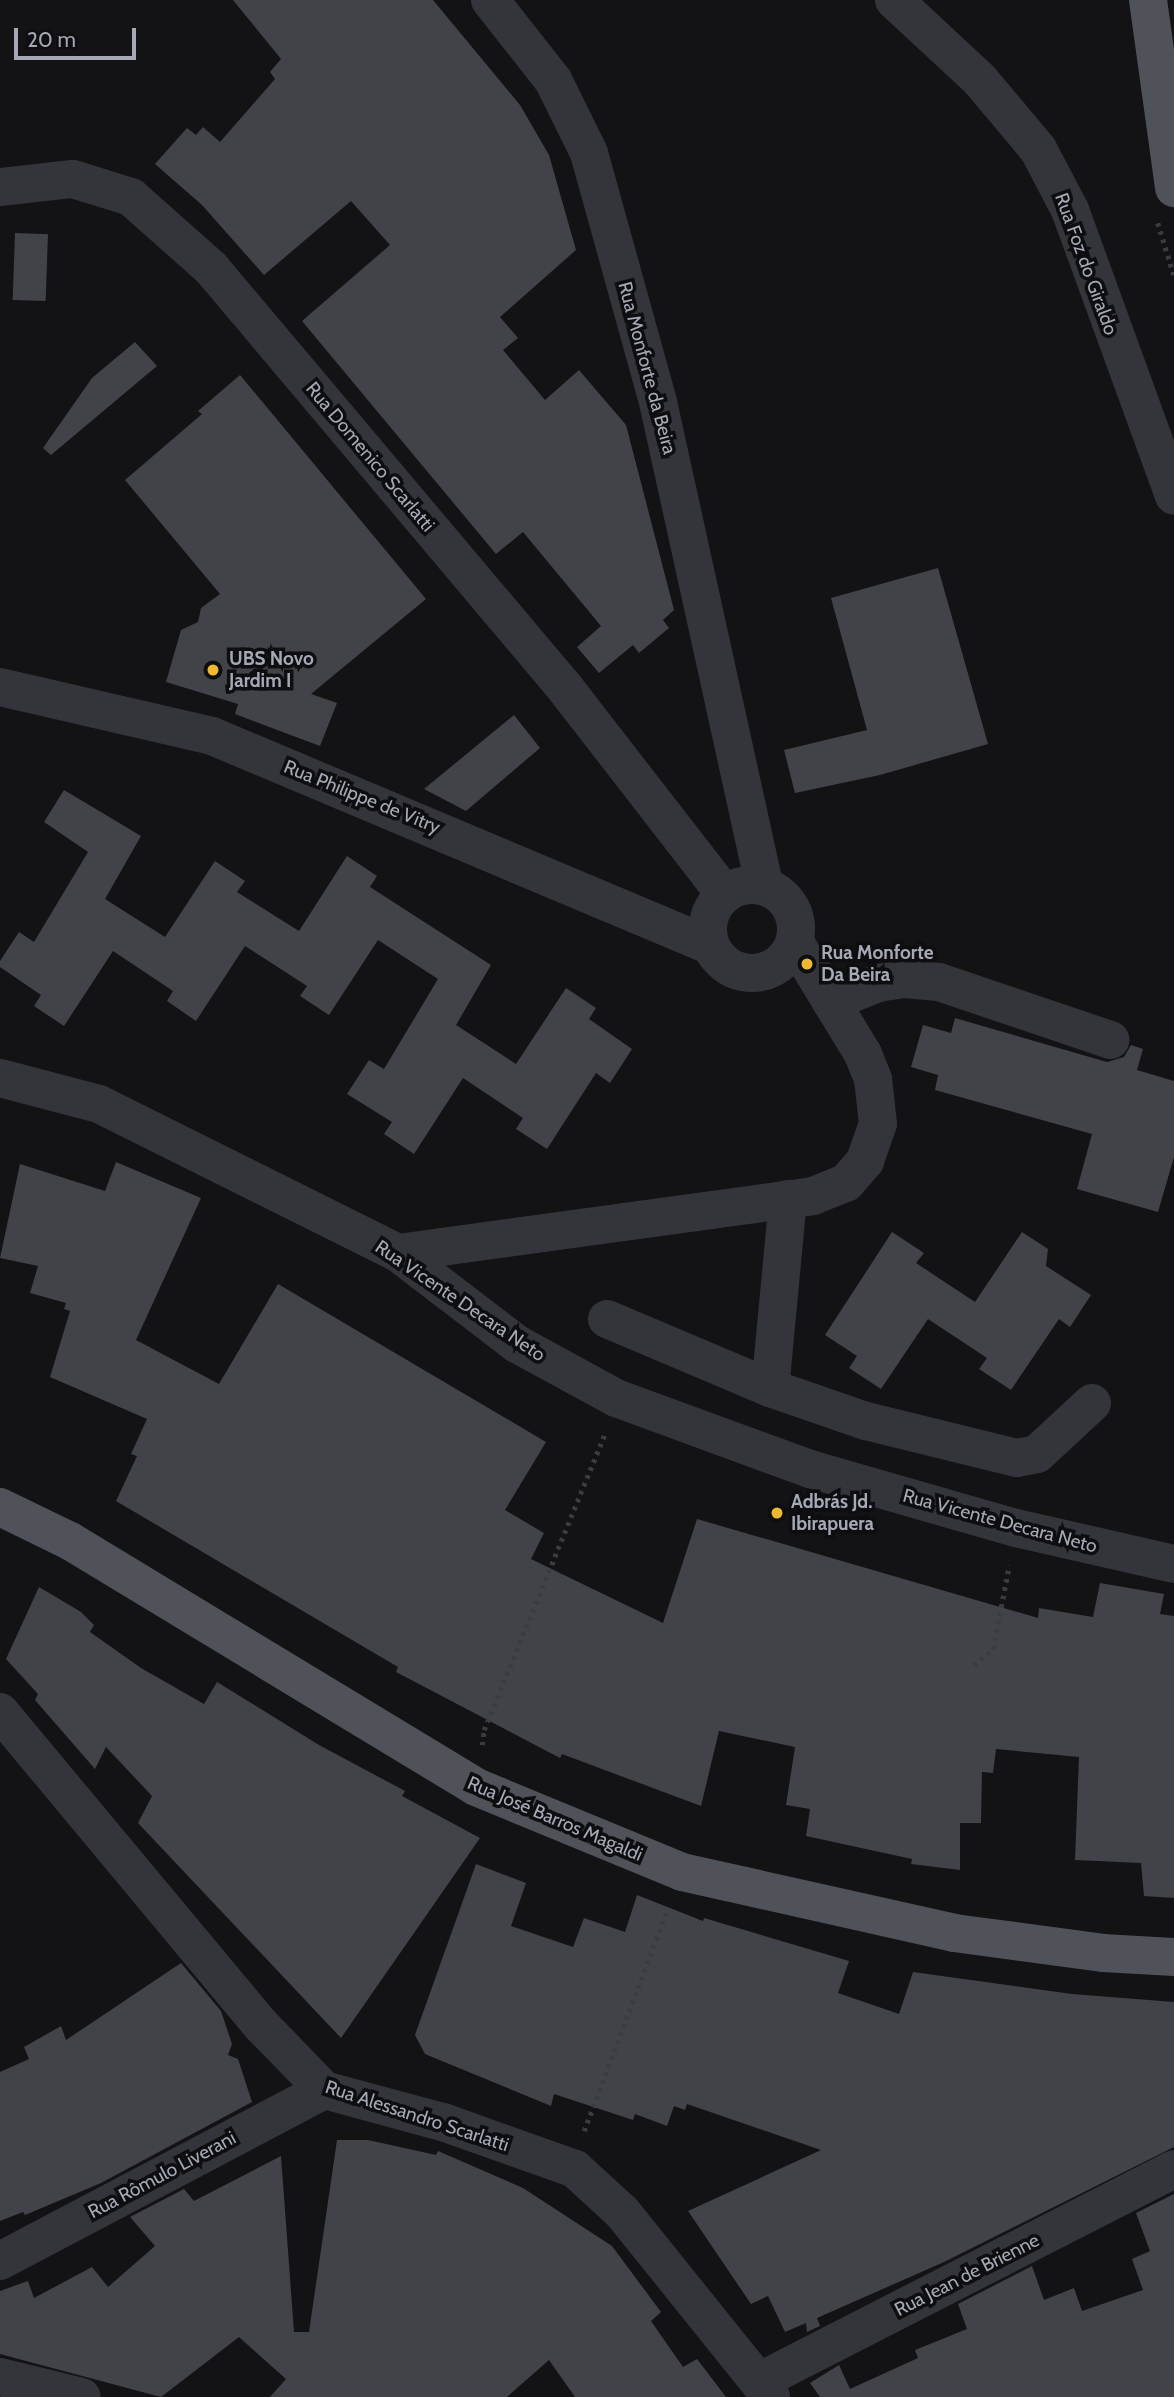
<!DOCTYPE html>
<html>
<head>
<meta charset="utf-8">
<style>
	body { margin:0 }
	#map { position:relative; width:1174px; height:2397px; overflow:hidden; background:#131315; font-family:Cabin,sans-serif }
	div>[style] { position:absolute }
	.building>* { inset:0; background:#424348; transform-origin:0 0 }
	.path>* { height:4.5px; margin-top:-2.25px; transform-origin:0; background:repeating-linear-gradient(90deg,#3a3c41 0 3.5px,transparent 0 8.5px) }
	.minor>* { height:38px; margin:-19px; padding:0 19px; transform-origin:19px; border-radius:19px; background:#34353a }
	.minor>.ring { margin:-19px; padding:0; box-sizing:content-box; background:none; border:38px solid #34353a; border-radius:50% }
	.major>* { height:38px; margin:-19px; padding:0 19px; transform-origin:19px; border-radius:19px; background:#505259 }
	.dots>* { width:19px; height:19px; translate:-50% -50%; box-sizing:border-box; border:4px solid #0e0e10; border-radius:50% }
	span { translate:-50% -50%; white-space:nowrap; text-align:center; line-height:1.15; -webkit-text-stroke:7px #0e0e10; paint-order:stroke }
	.street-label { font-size:19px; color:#a5a9b5 }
	.poi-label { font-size:19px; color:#a5a9b5; font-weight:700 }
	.left { translate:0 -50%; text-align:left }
	.scale { position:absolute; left:14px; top:28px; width:122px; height:32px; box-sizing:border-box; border:4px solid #a5a9b5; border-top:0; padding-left:9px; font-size:21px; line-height:24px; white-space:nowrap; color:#a5a9b5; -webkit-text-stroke:5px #0e0e10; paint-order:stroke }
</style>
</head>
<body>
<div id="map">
	<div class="building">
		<div style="clip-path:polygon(233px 0,433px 0,520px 105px,549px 155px,576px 250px,500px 317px,518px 338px,503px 350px,545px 400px,579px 370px,626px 425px,674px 610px,663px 620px,669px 628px,639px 653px,633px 645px,599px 673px,577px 647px,601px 626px,523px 532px,496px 554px,302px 321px,390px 245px,351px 201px,264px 275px,202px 205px,155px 164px,187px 128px,196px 135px,203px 127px,220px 142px,275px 79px,270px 72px,281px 59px)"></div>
		<div style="left:15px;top:233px;width:33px;height:67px;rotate:2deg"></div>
		<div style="clip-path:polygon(135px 342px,157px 366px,51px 455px,43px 448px,92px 378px)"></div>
		<div style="clip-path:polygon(240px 375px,426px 599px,311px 694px,337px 703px,320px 746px,235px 714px,238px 704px,166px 682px,181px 630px,198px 622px,201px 608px,220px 594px,125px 480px,202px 414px,198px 411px)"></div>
		<div style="clip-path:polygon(938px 568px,988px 744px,880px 775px,795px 793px,784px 750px,867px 730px,831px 598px)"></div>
		<div style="clip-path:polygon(514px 715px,540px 748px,466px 811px,424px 789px)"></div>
		<div style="clip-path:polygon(64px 790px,141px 836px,105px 899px,165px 937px,215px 861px,245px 881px,237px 892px,299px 931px,347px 856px,377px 876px,370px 887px,491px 965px,456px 1025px,516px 1064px,566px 988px,596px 1008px,589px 1019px,632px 1049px,610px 1083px,596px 1073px,547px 1149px,516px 1129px,523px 1118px,463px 1078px,414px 1154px,384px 1134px,392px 1122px,347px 1094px,369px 1060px,384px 1069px,438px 979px,378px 940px,329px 1015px,300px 996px,307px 986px,245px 946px,196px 1021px,167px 1001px,173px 991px,113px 951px,64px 1026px,34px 1006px,41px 995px,0 967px,0 961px,19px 932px,34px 942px,88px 852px,44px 822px)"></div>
		<div style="clip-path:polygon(955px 1018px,1107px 1062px,1124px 1057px,1131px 1045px,1143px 1049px,1137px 1070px,1174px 1081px,1174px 1157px,1158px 1212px,1077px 1189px,1092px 1134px,935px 1090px,938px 1075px,911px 1067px,923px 1025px,951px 1033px)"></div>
		<div style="clip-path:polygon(116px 1162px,201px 1198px,136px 1340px,219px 1384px,278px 1284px,546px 1442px,505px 1510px,544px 1533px,531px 1559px,663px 1623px,697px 1519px,1038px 1618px,1039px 1608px,1093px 1617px,1100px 1583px,1164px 1594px,1160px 1614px,1174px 1616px,1174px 1898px,1144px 1896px,1141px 1863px,1075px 1860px,1079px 1757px,996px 1749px,993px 1773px,982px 1772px,981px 1823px,960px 1823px,960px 1870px,911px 1864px,912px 1859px,806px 1836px,810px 1809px,786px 1805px,795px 1747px,719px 1731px,701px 1806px,562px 1754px,560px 1758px,396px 1672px,398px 1667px,116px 1501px,137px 1456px,131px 1454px,147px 1419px,50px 1377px,70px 1311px,64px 1309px,66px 1303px,30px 1293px,38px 1266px,0 1258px,20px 1164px,105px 1191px)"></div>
		<div style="clip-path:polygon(892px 1232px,924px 1253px,916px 1263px,975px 1302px,1022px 1232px,1048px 1249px,1046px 1266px,1091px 1295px,1070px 1327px,1059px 1319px,1011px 1390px,979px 1369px,987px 1358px,928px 1319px,881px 1389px,849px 1368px,857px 1356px,825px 1335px)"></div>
		<div style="clip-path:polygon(39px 1587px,81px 1612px,94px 1625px,90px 1632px,141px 1668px,204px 1704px,217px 1682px,319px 1745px,405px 1791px,402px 1796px,480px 1838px,341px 2038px,138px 1823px,152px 1796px,106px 1747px,95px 1769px,35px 1700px,38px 1694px,6px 1659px)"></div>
		<div style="clip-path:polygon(476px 1864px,526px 1883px,511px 1926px,573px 1947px,584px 1918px,625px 1932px,637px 1895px,703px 1921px,704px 1918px,849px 1961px,838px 1993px,899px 2014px,913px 1972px,1072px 1994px,1174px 2002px,1174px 2147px,944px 2262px,817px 2318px,820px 2326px,807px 2332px,806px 2323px,785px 2332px,768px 2296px,751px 2304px,688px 2211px,821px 2150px,687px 2104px,685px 2110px,674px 2106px,667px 2126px,635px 2114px,633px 2120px,554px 2094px,551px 2106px,425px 2054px,415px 2035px)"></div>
		<div style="clip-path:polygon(181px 1963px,221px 2011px,232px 2044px,228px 2055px,238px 2059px,252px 2102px,101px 2183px,25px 2215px,23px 2212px,0 2221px,0 2072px,29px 2059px,24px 2047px,61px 2026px,66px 2040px)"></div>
		<div style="clip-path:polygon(337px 2140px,368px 2140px,436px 2155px,438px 2151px,523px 2188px,612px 2246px,661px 2312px,651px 2321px,683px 2367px,697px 2359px,726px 2397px,575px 2397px,549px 2360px,507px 2397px,270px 2397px,286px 2379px,239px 2337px,161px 2397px,0 2354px,0 2291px,28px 2281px,34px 2298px,92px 2267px,108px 2287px,155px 2246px,130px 2217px,184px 2189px,194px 2201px,281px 2156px,294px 2332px,309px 2332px)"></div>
		<div style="clip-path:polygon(1174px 2194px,1174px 2397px,820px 2397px,810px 2383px,839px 2365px,850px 2389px,918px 2358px,915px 2350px,967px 2329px,958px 2304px,1032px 2266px,1044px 2300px,1074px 2288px,1082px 2311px,1143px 2290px,1132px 2259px,1150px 2251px,1136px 2213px)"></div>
	</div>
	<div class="path">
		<div style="left:1158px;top:223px;width:54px;rotate:72.9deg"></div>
		<div style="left:974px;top:1665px;width:25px;rotate:-40deg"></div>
		<div style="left:993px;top:1649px;width:85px;rotate:-79.1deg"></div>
		<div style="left:482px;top:1745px;width:15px;rotate:-82deg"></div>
		<div style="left:484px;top:1730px;width:320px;rotate:-67.8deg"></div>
		<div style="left:584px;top:2131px;width:236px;rotate:-69.4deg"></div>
	</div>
	<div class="minor">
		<div style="left:490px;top:0;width:102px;rotate:51.8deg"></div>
		<div style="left:553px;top:80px;width:81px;rotate:63.7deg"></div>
		<div style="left:589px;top:153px;width:258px;rotate:74.5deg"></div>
		<div style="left:658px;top:402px;width:495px;rotate:77.6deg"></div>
		<div style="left:894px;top:0;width:117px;rotate:42.9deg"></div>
		<div style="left:980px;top:80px;width:90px;rotate:50deg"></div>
		<div style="left:1038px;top:149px;width:69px;rotate:62.3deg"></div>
		<div style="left:1070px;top:210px;width:304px;rotate:70deg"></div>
		<div style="left:0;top:187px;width:73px;rotate:-6.3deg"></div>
		<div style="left:73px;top:179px;width:61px;rotate:17.2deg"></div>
		<div style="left:131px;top:197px;width:107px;rotate:41.6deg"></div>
		<div style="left:211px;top:268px;width:549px;rotate:49.87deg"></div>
		<div style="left:565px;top:688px;width:261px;rotate:52.2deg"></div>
		<div style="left:0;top:687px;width:218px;rotate:13deg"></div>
		<div style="left:212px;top:736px;width:541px;rotate:22.82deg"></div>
		<div class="ring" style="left:708px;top:885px;width:50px;height:50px"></div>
		<div style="left:831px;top:1002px;width:51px;rotate:-22deg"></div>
		<div style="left:878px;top:983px;width:26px;rotate:-9deg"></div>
		<div style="left:904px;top:979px;width:35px;rotate:5deg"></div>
		<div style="left:939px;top:982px;width:181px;rotate:18.7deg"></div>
		<div style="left:0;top:1078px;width:102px;rotate:14.7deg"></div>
		<div style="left:99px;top:1104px;width:334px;rotate:26.5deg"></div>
		<div style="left:398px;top:1253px;width:150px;rotate:37.4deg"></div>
		<div style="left:517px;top:1344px;width:113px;rotate:28.6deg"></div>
		<div style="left:616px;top:1398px;width:207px;rotate:20.1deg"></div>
		<div style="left:810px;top:1469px;width:214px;rotate:16deg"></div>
		<div style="left:1016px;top:1528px;width:162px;rotate:12.8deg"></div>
		<div style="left:788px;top:1199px;width:190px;rotate:95.4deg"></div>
		<div style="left:770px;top:1388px;width:102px;rotate:19deg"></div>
		<div style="left:866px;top:1421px;width:155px;rotate:13.8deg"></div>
		<div style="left:1017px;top:1458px;width:20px;rotate:-11deg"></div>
		<div style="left:1037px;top:1454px;width:75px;rotate:-42.8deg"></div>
		<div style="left:398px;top:1253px;width:419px;rotate:-7.8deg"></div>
		<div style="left:813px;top:1196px;width:35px;rotate:-22deg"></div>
		<div style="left:846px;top:1183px;width:29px;rotate:-49deg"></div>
		<div style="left:865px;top:1161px;width:39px;rotate:-71deg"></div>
		<div style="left:878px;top:1124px;width:45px;rotate:-96.3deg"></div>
		<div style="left:873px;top:1079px;width:27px;rotate:-112deg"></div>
		<div style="left:863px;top:1054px;width:131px;rotate:-121.3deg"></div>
		<div style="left:607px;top:1319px;width:177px;rotate:22.9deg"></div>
		<div style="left:0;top:1712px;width:408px;rotate:50.2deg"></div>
		<div style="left:261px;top:2025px;width:91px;rotate:45.9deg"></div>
		<div style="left:324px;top:2090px;width:123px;rotate:15.1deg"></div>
		<div style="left:443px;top:2122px;width:140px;rotate:19.6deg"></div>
		<div style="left:575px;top:2169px;width:64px;rotate:42.5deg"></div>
		<div style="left:622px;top:2212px;width:238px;rotate:51.2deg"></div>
		<div style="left:0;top:2261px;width:366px;rotate:-27.8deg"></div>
		<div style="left:0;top:2377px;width:84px;rotate:13.7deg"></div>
		<div style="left:760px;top:2381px;width:465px;rotate:-27.1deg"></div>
	</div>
	<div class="major">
		<div style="left:1148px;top:0;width:190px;rotate:82.1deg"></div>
		<div style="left:0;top:1507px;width:78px;rotate:25.9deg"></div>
		<div style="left:70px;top:1541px;width:475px;rotate:31.2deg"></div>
		<div style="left:476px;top:1787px;width:223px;rotate:22.4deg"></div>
		<div style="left:682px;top:1872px;width:279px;rotate:12.6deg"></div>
		<div style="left:954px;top:1933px;width:150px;rotate:7.6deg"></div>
		<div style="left:1103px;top:1953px;width:71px;rotate:3.2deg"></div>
	</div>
	<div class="dots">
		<div style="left:213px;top:670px;background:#eeb832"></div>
		<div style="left:807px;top:964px;background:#eeb832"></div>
		<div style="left:777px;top:1513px;background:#eeb832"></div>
	</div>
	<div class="street-label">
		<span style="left:1086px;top:264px;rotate:70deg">Rua Foz do Giraldo</span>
		<span style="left:647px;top:368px;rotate:75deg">Rua Monforte da Beira</span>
		<span style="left:370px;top:457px;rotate:50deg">Rua Domenico Scarlatti</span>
		<span style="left:362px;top:797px;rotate:22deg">Rua Philippe de Vitry</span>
		<span style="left:460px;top:1301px;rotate:34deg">Rua Vicente Decara Neto</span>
		<span style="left:1000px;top:1521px;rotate:15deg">Rua Vicente Decara Neto</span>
		<span style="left:555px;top:1819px;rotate:23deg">Rua José Barros Magaldi</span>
		<span style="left:417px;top:2116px;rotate:18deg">Rua Alessandro Scarlatti</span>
		<span style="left:162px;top:2175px;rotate:-28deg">Rua Rômulo Liverani</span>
		<span style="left:967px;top:2275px;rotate:-27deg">Rua Jean de Brienne</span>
	</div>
	<div class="poi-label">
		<span class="left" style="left:229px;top:670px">UBS Novo<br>Jardim I</span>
		<span class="left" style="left:821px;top:964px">Rua Monforte<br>Da Beira</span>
		<span class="left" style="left:791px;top:1513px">Adbrás Jd.<br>Ibirapuera</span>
	</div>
	<div class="scale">20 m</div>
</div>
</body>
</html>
